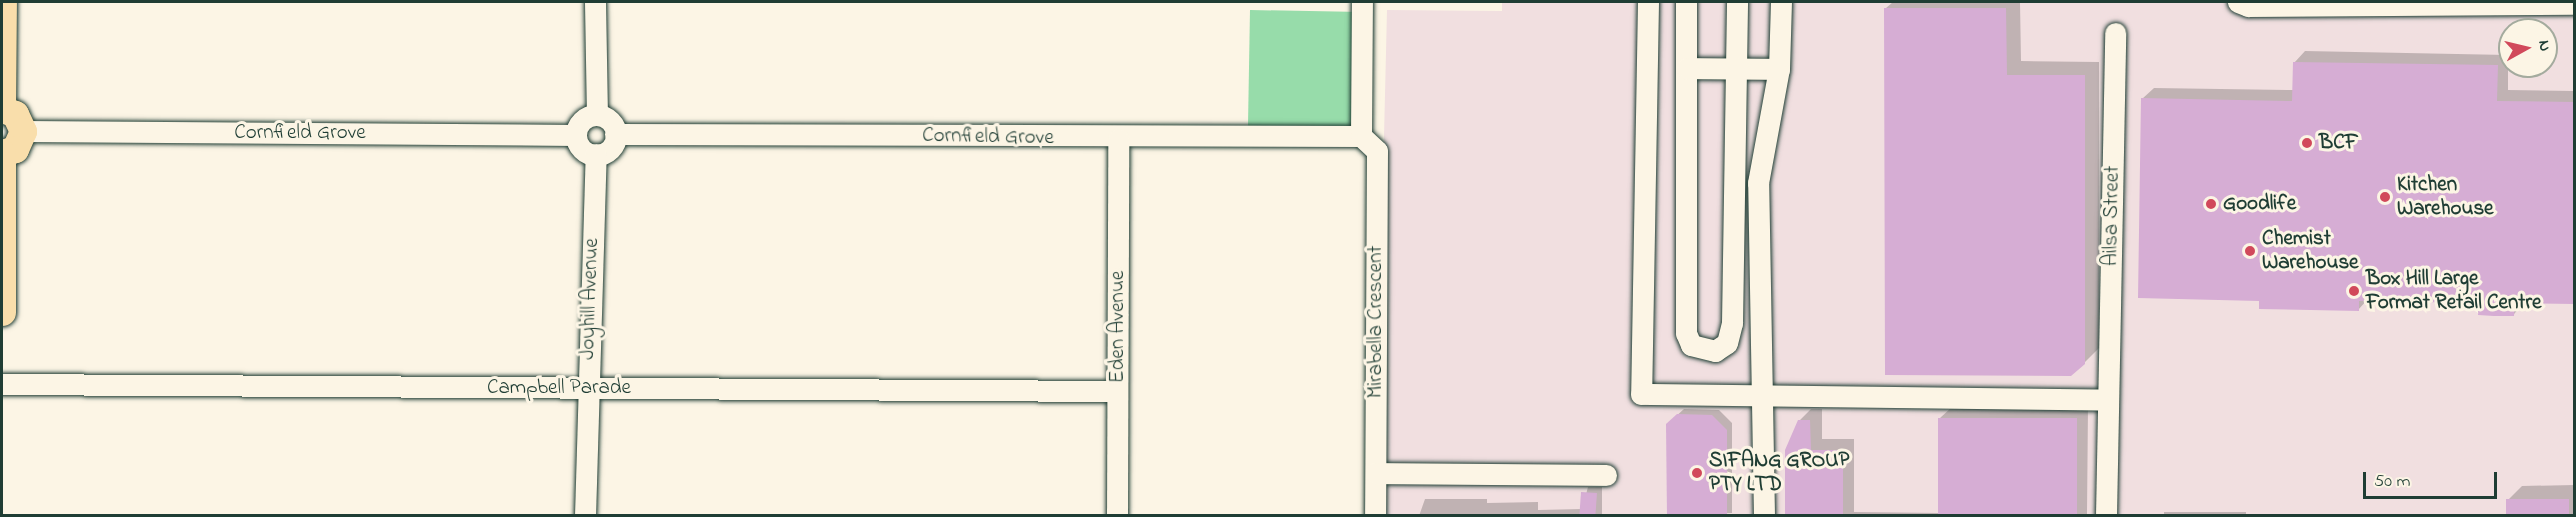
<!DOCTYPE html>
<html>
<head>
<meta charset="utf-8">
<style>
	body { margin:0 }
	#map { position:relative; width:2576px; height:517px; overflow:hidden; background:#fcf5e5; font-family:"Indie Flower",sans-serif }
	div>[style] { position:absolute }
	.built>* { inset:0; background:#f1dfe0 }
	.green>* { inset:0; background:#97dcaa; transform-origin:0 0 }
	.shadow>* { inset:0; background:#0003; transform-origin:0 0 }
	.building>* { inset:0; background:#d6add4; transform-origin:0 0 }
	.roads { filter:drop-shadow(0 0 2px #1f3d34) drop-shadow(0 0 2px #1f3d34) }
	.minor>* { height:21px; margin:-10.5px; padding:0 10.5px; transform-origin:10.5px; border-radius:10.5px; background:#fcf5e5 }
	.minor>.ring { margin:-10.5px; padding:0; box-sizing:content-box; background:none; border:21px solid #fcf5e5; border-radius:50% }
	.major>* { height:27px; margin:-13.5px; padding:0 13.5px; transform-origin:13.5px; border-radius:13.5px; background:#f9deab }
	.dots>* { width:16px; height:16px; translate:-50% -50%; box-sizing:border-box; border:3px solid #fcf5e5; border-radius:50% }
	span { translate:-50% -50%; white-space:nowrap; text-align:center; line-height:1.15; -webkit-text-stroke:6px #fcf5e5; paint-order:stroke }
	.street-label { font-size:21px; color:#1f3d34 }
	.poi-label { font-size:21px; color:#1f3d34; font-weight:700 }
	.left { translate:0 -50%; text-align:left }
	.frame { position:absolute; inset:0; border:3px solid #1f3d34; pointer-events:none }
	.north { position:absolute; left:2498px; top:18px; width:60px; height:60px; box-sizing:border-box; background:#fcf5e5; border:2px solid #a4ab9e; border-radius:50%; rotate:82deg; font-size:16px; font-weight:700; line-height:24px; text-align:center; color:#1f3d34 }
	.north::after { content:''; display:block; margin:auto; width:21px; height:27px; background:#d1495b; clip-path:polygon(50% 0,100% 100%,50% 72%,0 100%) }
	.scale { position:absolute; left:2363px; top:472px; width:134px; height:27px; box-sizing:border-box; border:3px solid #1f3d34; border-top:0; padding-left:8px; font-size:18px; line-height:21px; white-space:nowrap; color:#1f3d34; -webkit-text-stroke:4px #fcf5e5; paint-order:stroke }
</style>
</head>
<body>
<div id="map">
	<div class="built">
		<div style="clip-path:polygon(evenodd,1502px 2px,2574px 2px,2574px 515px,1375px 516px,1387px 10px,1502px 11px,1502px 2px,2510px 30px,2546px 30px,2546px 66px,2510px 66px,2510px 30px)"></div>
	</div>
	<div class="green">
		<div style="left:1250px;top:10px;width:112px;height:127px;rotate:1deg"></div>
	</div>
	<div class="shadow">
		<div style="clip-path:polygon(1893px 2px,2020px 2px,2021px 61px,2099px 62px,2099px 348px,2084px 363px,1886px 8px)"></div>
		<div style="clip-path:polygon(2305px 51px,2508px 55px,2508px 90px,2574px 91px,2574px 303px,2525px 302px,2514px 314px,2479px 301px,2368px 299px,2358px 310px,2260px 299px,2142px 99px,2154px 88px,2294px 90px,2294px 63px)"></div>
		<div style="clip-path:polygon(1952px 407px,2088px 408px,2087px 516px,1787px 515px,1799px 421px,1811px 409px,1822px 409px,1822px 439px,1854px 439px,1854px 512px,1939px 513px,1940px 418px)"></div>
		<div style="clip-path:polygon(1684px 409px,1719px 410px,1732px 423px,1732px 513px,1632px 516px,1669px 514px,1674px 418px)"></div>
		<div style="clip-path:polygon(2574px 485px,2574px 516px,2508px 516px,2508px 500px,2522px 486px)"></div>
		<div style="clip-path:polygon(1588px 487px,1602px 487px,1602px 516px,1419px 516px,1425px 499px,1487px 499px,1487px 503px,1538px 502px,1538px 510px,1582px 509px)"></div>
		<div style="left:2164px;top:512px;width:82px;height:6px"></div>
	</div>
	<div class="building">
		<div style="clip-path:polygon(1884px 8px,2006px 8px,2007px 75px,2085px 75px,2085px 364px,2071px 376px,1885px 375px)"></div>
		<div style="clip-path:polygon(2293px 62px,2498px 65px,2497px 101px,2574px 102px,2574px 304px,2515px 303px,2514px 316px,2494px 316px,2478px 315px,2478px 303px,2359px 301px,2359px 311px,2259px 309px,2259px 301px,2138px 298px,2141px 98px,2292px 101px)"></div>
		<div style="clip-path:polygon(1677px 414px,1712px 415px,1727px 430px,1727px 516px,1667px 516px,1666px 424px)"></div>
		<div style="left:1938px;top:418px;width:139px;height:98px"></div>
		<div style="clip-path:polygon(1798px 420px,1810px 420px,1811px 450px,1843px 450px,1843px 516px,1785px 516px,1785px 450px)"></div>
		<div style="left:1581px;top:492px;width:16px;height:24px;rotate:4deg"></div>
		<div style="left:2506px;top:499px;width:63px;height:17px"></div>
	</div>
	<div class="roads">
		<div class="minor">
			<div style="left:595px;top:2px;width:113px;rotate:89deg"></div>
			<div style="left:1648px;top:2px;width:392px;rotate:91deg"></div>
			<div style="left:1641px;top:394px;width:467px;rotate:0.7deg"></div>
			<div style="left:1686px;top:2px;width:331px;rotate:90deg"></div>
			<div style="left:1686px;top:333px;width:13px;rotate:67deg"></div>
			<div style="left:1691px;top:345px;width:25px;rotate:14deg"></div>
			<div style="left:1715px;top:351px;width:14px;rotate:-34deg"></div>
			<div style="left:1727px;top:343px;width:21px;rotate:-76deg"></div>
			<div style="left:1732px;top:323px;width:321px;rotate:-89.1deg"></div>
			<div style="left:2238px;top:2px;width:11px;rotate:22deg"></div>
			<div style="left:2248px;top:6px;width:326px;rotate:-0.4deg"></div>
			<div style="left:1687px;top:68px;width:92px;rotate:0.6deg"></div>
			<div class="ring" style="left:576px;top:115px;width:19px;height:19px"></div>
			<div style="left:23px;top:131px;width:553px;rotate:0.41deg"></div>
			<div style="left:615px;top:134px;width:746px;rotate:0.15deg"></div>
			<div style="left:1361px;top:136px;width:22px;rotate:43deg"></div>
			<div style="left:1377px;top:151px;width:365px;rotate:90.3deg"></div>
			<div style="left:1361px;top:136px;width:134px;rotate:-89.6deg"></div>
			<div style="left:2px;top:384px;width:1115px;rotate:0.36deg"></div>
			<div style="left:1376px;top:473px;width:230px;rotate:0.5deg"></div>
			<div style="left:585px;top:516px;width:362px;rotate:-88.3deg"></div>
			<div style="left:1117px;top:516px;width:377px;rotate:-89.8deg"></div>
			<div style="left:1764px;top:516px;width:333px;rotate:-91deg"></div>
			<div style="left:1758px;top:183px;width:116px;rotate:-79.6deg"></div>
			<div style="left:1779px;top:69px;width:67px;rotate:-88.3deg"></div>
			<div style="left:2106px;top:516px;width:483px;rotate:-88.9deg"></div>
		</div>
		<div class="major">
			<div style="left:2px;top:109px;width:107px;rotate:-89.5deg"></div>
			<div style="left:2px;top:109px;width:14px;rotate:21deg"></div>
			<div style="left:15px;top:114px;width:19px;rotate:65deg"></div>
			<div style="left:23px;top:131px;width:20px;rotate:114deg"></div>
			<div style="left:15px;top:149px;width:14px;rotate:163deg"></div>
			<div style="left:2px;top:312px;width:159px;rotate:-90deg"></div>
		</div>
	</div>
	<div class="dots">
		<div style="left:2307px;top:143px;background:#d1495b"></div>
		<div style="left:2385px;top:197px;background:#d1495b"></div>
		<div style="left:2211px;top:204px;background:#d1495b"></div>
		<div style="left:2250px;top:251px;background:#d1495b"></div>
		<div style="left:2354px;top:291px;background:#d1495b"></div>
		<div style="left:1697px;top:473px;background:#d1495b"></div>
	</div>
	<div class="street-label">
		<span style="left:300px;top:133px">Cornfield Grove</span>
		<span style="left:988px;top:137px;rotate:1deg">Cornfield Grove</span>
		<span style="left:2112px;top:216px;rotate:-89deg">Ailsa Street</span>
		<span style="left:590px;top:299px;rotate:-88deg">Joyhill Avenue</span>
		<span style="left:1376px;top:322px;rotate:-90deg">Mirabella Crescent</span>
		<span style="left:1118px;top:327px;rotate:-90deg">Eden Avenue</span>
		<span style="left:559px;top:388px">Campbell Parade</span>
	</div>
	<div class="poi-label">
		<span class="left" style="left:2319px;top:143px">BCF</span>
		<span class="left" style="left:2397px;top:197px">Kitchen<br>Warehouse</span>
		<span class="left" style="left:2223px;top:204px">Goodlife</span>
		<span class="left" style="left:2262px;top:251px">Chemist<br>Warehouse</span>
		<span class="left" style="left:2366px;top:291px">Box Hill Large<br>Format Retail Centre</span>
		<span class="left" style="left:1709px;top:473px">SIFANG GROUP<br>PTY LTD</span>
	</div>
	<div class="frame"></div>
	<div class="north">N</div>
	<div class="scale">50 m</div>
</div>
</body>
</html>
